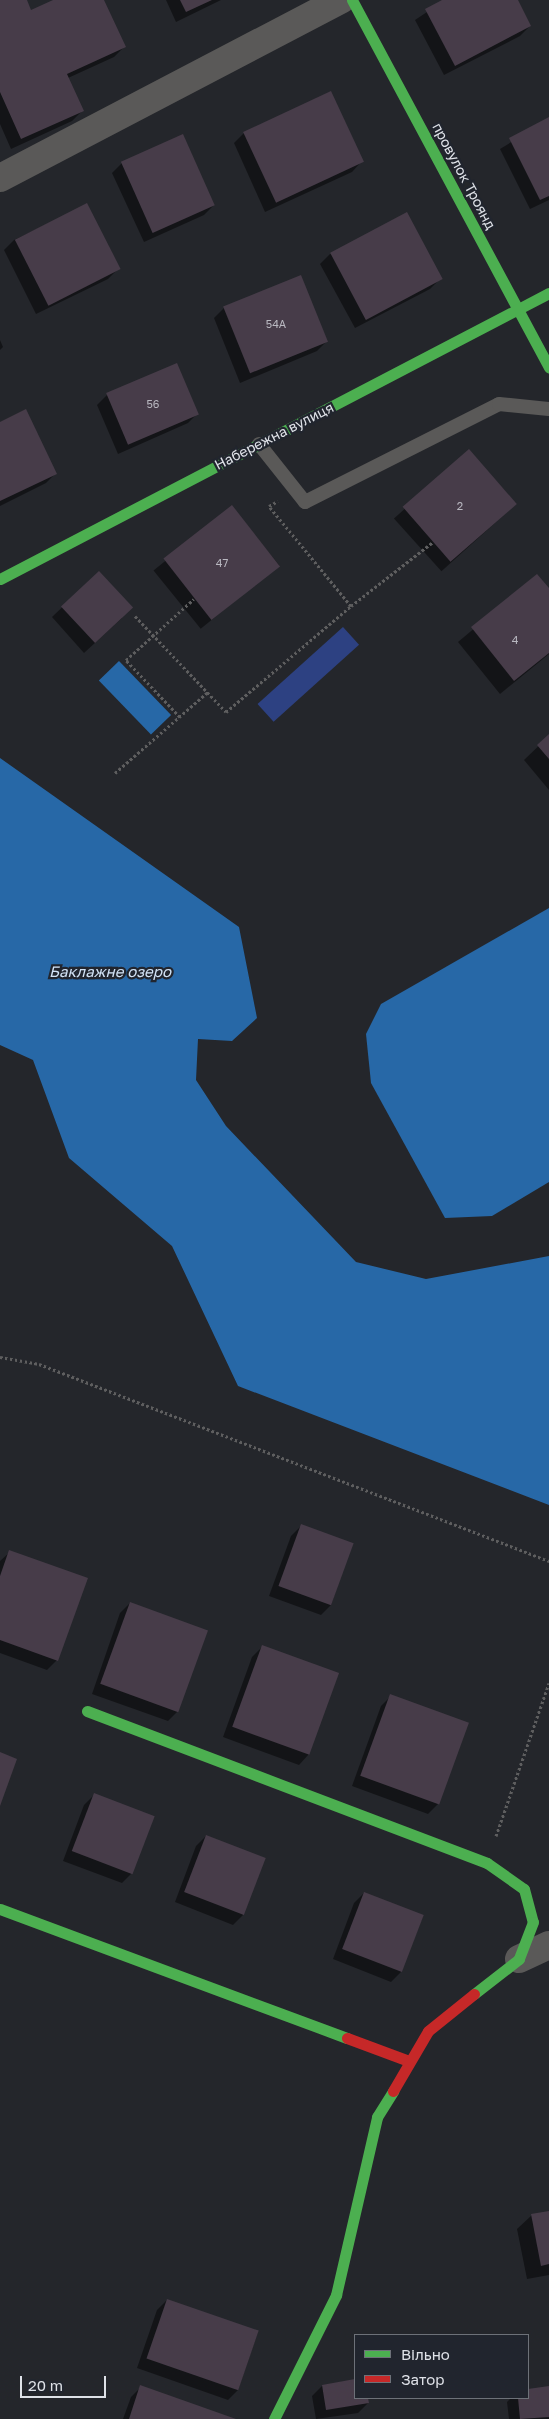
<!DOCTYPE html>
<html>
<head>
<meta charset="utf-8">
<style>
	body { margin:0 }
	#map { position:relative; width:549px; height:2419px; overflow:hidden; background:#24262b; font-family:"Golos Text",sans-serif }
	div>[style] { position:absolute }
	.green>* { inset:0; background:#2d4182; transform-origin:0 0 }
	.water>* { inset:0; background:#2768a7; transform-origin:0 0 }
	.shadow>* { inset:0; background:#0007; transform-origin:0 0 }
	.building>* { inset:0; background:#473c49; transform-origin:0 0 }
	.path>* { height:3px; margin-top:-1.5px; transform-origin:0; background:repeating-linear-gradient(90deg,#5e5e5f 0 2.5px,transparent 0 5px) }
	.lane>* { height:14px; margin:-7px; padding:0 7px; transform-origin:7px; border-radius:7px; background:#5a5958 }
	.street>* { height:28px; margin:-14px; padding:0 14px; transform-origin:14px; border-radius:14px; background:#5a5958 }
	.fast>* { height:11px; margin:-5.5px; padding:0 5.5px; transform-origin:5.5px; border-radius:5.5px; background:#4caf50 }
	.jam>* { height:11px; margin:-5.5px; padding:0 5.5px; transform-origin:5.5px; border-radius:5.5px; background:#c62828 }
	span { translate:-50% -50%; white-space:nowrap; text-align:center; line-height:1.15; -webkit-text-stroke:4.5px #21252e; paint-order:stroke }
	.number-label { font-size:11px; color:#b9b8c0 }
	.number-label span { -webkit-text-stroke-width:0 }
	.street-label { font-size:14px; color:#dfe2e8 }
	.water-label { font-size:15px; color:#d2e3f6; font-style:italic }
	.legend { position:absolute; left:354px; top:2334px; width:175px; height:65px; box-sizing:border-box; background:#21252e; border:1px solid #6d7178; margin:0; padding:6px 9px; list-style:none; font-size:15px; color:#dfe2e8 }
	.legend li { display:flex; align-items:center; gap:10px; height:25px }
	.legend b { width:25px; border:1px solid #6d7178 }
	.scale { position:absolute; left:20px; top:2376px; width:86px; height:22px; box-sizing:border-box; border:2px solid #dfe2e8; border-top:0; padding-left:6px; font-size:15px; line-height:18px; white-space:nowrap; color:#dfe2e8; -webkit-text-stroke:4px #21252e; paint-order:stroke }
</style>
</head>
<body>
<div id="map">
	<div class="green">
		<div style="left:343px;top:627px;width:24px;height:115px;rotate:48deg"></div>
	</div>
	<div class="water">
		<div style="left:119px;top:661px;width:75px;height:28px;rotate:46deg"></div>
		<div style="clip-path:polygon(0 758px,239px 927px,257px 1018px,232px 1041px,198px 1039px,196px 1080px,226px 1126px,356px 1262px,426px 1279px,549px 1256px,549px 1505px,238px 1386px,172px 1246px,69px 1158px,33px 1060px,0 1045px)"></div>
		<div style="clip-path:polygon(549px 908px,549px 1182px,492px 1216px,445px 1218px,371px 1083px,366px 1034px,381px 1004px)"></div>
	</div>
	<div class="shadow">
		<div style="clip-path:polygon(0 0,25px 0,31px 12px,56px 0,103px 0,124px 47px,114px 57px,68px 78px,82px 111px,72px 121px,11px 149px,0 124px)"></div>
		<div style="clip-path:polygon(166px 0,221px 0,176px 22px)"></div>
		<div style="clip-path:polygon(445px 0,516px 0,530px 26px,520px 36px,444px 75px,415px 20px)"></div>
		<div style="clip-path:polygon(549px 119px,549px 200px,530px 209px,500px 149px)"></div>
		<div style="clip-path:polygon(244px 133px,362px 161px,352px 172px,265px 212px,234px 143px)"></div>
		<div style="clip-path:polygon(122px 163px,214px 205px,204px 215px,144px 242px,112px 173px)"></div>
		<div style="clip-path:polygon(87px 205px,118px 269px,108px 279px,36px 314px,4px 250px,14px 240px)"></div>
		<div style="clip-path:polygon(330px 254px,440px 279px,430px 289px,355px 328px,320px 264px)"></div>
		<div style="clip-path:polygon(224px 308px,327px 341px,317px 351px,240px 383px,214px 318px)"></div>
		<div style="clip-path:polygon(0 340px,3px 347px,0 350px)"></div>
		<div style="clip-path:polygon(107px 395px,198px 413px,188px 423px,118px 454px,97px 405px)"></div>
		<div style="clip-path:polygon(0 424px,56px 473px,46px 483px,0 506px)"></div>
		<div style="left:469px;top:451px;width:71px;height:101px;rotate:48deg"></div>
		<div style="left:232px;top:507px;width:75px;height:101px;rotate:51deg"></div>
		<div style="clip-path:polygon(98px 573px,122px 618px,84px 653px,52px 617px)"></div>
		<div style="clip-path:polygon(537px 576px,549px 590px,549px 654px,500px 694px,458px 642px)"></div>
		<div style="clip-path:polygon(549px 736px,549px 790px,524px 760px)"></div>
		<div style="clip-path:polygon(301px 1526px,352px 1544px,331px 1605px,321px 1615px,269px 1596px,291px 1536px)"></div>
		<div style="clip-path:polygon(10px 1552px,57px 1660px,47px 1670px,0 1653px,0 1561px)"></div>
		<div style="clip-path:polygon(130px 1603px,178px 1711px,168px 1721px,92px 1694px,120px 1613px)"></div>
		<div style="clip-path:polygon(262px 1647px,309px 1754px,299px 1765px,223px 1737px,252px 1657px)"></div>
		<div style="clip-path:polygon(391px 1696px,467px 1723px,438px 1804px,428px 1814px,352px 1786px,381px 1706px)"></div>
		<div style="clip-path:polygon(94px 1795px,132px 1873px,122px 1883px,63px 1861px,84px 1805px)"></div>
		<div style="clip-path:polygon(206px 1836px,243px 1915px,233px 1925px,175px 1902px,196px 1846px)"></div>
		<div style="clip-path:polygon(364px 1893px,423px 1916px,401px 1972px,391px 1982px,333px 1959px,354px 1903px)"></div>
		<div style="clip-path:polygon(549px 2212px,549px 2275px,527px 2279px,517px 2229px,532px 2215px)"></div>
		<div style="clip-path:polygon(167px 2300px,258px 2332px,238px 2390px,228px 2400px,137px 2368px,157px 2310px)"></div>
		<div style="clip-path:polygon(355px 2381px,355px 2398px,367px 2398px,368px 2403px,358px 2413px,316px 2419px,312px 2396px,322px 2386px)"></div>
		<div style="clip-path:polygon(141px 2387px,232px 2419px,123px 2419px,131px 2397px)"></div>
		<div style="clip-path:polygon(549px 2387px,549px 2419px,509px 2419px,507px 2402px,511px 2398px,528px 2398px,528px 2390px)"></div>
	</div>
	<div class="building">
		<div style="clip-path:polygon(0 0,27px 0,31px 10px,53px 0,104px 0,126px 47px,67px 74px,84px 111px,21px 139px,0 92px)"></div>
		<div style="clip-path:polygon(180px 0,212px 0,186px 12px)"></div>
		<div style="clip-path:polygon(442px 0,518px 0,531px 26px,455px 66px,425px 9px)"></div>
		<div style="left:331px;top:91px;width:78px;height:97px;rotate:65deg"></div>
		<div style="clip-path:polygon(549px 117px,549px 196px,540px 200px,509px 138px)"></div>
		<div style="left:183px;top:134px;width:78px;height:68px;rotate:66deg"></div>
		<div style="left:87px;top:203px;width:74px;height:81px;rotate:63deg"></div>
		<div style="left:407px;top:212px;width:76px;height:87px;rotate:62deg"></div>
		<div style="left:301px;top:275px;width:72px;height:84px;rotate:68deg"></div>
		<div style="left:177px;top:363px;width:56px;height:77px;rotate:67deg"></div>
		<div style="clip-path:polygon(26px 409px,57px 474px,0 501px,0 422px)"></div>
		<div style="left:469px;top:449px;width:73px;height:88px;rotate:49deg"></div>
		<div style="left:232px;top:505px;width:78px;height:87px;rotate:52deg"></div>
		<div style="left:99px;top:571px;width:50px;height:52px;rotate:47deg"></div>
		<div style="clip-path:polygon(537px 574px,549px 588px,549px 653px,514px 681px,471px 627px)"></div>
		<div style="clip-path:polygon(549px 734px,549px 759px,537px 745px)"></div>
		<div style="left:301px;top:1524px;width:56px;height:66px;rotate:20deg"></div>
		<div style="clip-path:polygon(9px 1550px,88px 1578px,58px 1661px,0 1640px,0 1576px)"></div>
		<div style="left:130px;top:1602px;width:83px;height:87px;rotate:20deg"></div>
		<div style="left:262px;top:1645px;width:82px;height:87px;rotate:20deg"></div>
		<div style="left:390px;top:1694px;width:84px;height:87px;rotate:20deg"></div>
		<div style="clip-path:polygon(0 1752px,17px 1759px,0 1806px)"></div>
		<div style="left:94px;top:1793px;width:65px;height:62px;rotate:21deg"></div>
		<div style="left:206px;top:1835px;width:64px;height:61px;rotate:21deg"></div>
		<div style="left:364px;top:1892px;width:64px;height:61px;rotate:21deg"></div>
		<div style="clip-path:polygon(549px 2211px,549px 2264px,541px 2266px,531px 2214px)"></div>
		<div style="left:167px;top:2299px;width:97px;height:63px;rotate:19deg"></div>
		<div style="clip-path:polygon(355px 2379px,355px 2398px,368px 2398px,369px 2403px,326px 2410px,322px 2385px)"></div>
		<div style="clip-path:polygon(140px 2385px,236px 2419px,129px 2419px)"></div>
		<div style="clip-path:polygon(549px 2386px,549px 2417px,520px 2419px,518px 2398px,528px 2398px,528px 2389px)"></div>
	</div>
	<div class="path">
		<div style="left:351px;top:606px;width:104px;rotate:-38deg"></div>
		<div style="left:135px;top:616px;width:132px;rotate:46.5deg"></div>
		<div style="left:226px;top:712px;width:164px;rotate:-40.3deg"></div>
		<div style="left:351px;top:606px;width:129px;rotate:-129.4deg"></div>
		<div style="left:269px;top:506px;width:10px;rotate:-29deg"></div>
		<div style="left:180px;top:717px;width:79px;rotate:-133.5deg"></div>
		<div style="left:126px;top:660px;width:91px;rotate:-41.9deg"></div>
		<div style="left:115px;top:773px;width:123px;rotate:-41.1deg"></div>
		<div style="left:0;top:1357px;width:40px;rotate:10deg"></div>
		<div style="left:39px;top:1364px;width:547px;rotate:21.12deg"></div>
		<div style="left:496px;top:1836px;width:162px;rotate:-70.9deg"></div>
	</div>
	<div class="lane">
		<div style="left:259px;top:444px;width:74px;rotate:51.6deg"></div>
		<div style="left:305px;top:502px;width:217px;rotate:-26.8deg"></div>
		<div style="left:499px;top:404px;width:50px;rotate:5.7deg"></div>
	</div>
	<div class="street">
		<div style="left:0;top:178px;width:385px;rotate:-27.6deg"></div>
		<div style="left:519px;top:1959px;width:33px;rotate:-25deg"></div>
	</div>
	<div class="fast">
		<div style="left:352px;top:0;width:417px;rotate:61.8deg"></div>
		<div style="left:0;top:579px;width:619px;rotate:-27.52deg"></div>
		<div style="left:87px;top:1711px;width:428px;rotate:20.8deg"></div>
		<div style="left:487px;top:1863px;width:45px;rotate:35.1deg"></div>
		<div style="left:524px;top:1889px;width:34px;rotate:75deg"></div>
		<div style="left:533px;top:1922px;width:40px;rotate:111deg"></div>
		<div style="left:519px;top:1959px;width:57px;rotate:142.1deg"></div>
		<div style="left:0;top:1909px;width:370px;rotate:20.4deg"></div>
		<div style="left:274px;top:2419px;width:139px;rotate:-63.4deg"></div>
		<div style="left:336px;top:2295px;width:183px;rotate:-77deg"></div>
		<div style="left:377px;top:2117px;width:31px;rotate:-58deg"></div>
	</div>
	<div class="jam">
		<div style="left:347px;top:2038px;width:66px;rotate:20.4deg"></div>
		<div style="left:393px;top:2091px;width:69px;rotate:-59.7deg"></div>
		<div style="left:428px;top:2031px;width:59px;rotate:-38.8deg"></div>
	</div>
	<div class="number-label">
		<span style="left:276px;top:324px">54А</span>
		<span style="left:153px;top:404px">56</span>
		<span style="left:460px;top:506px">2</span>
		<span style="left:222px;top:563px">47</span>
		<span style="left:515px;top:640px">4</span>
	</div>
	<div class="street-label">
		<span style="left:464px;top:176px;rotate:62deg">провулок Троянд</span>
		<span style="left:274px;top:436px;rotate:-27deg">Набережна вулиця</span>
	</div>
	<div class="water-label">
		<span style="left:110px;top:972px">Баклажне озеро</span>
	</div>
	<ul class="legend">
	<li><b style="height:6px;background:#4caf50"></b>Вільно</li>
	<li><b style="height:6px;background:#c62828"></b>Затор</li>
	</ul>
	<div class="scale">20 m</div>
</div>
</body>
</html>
